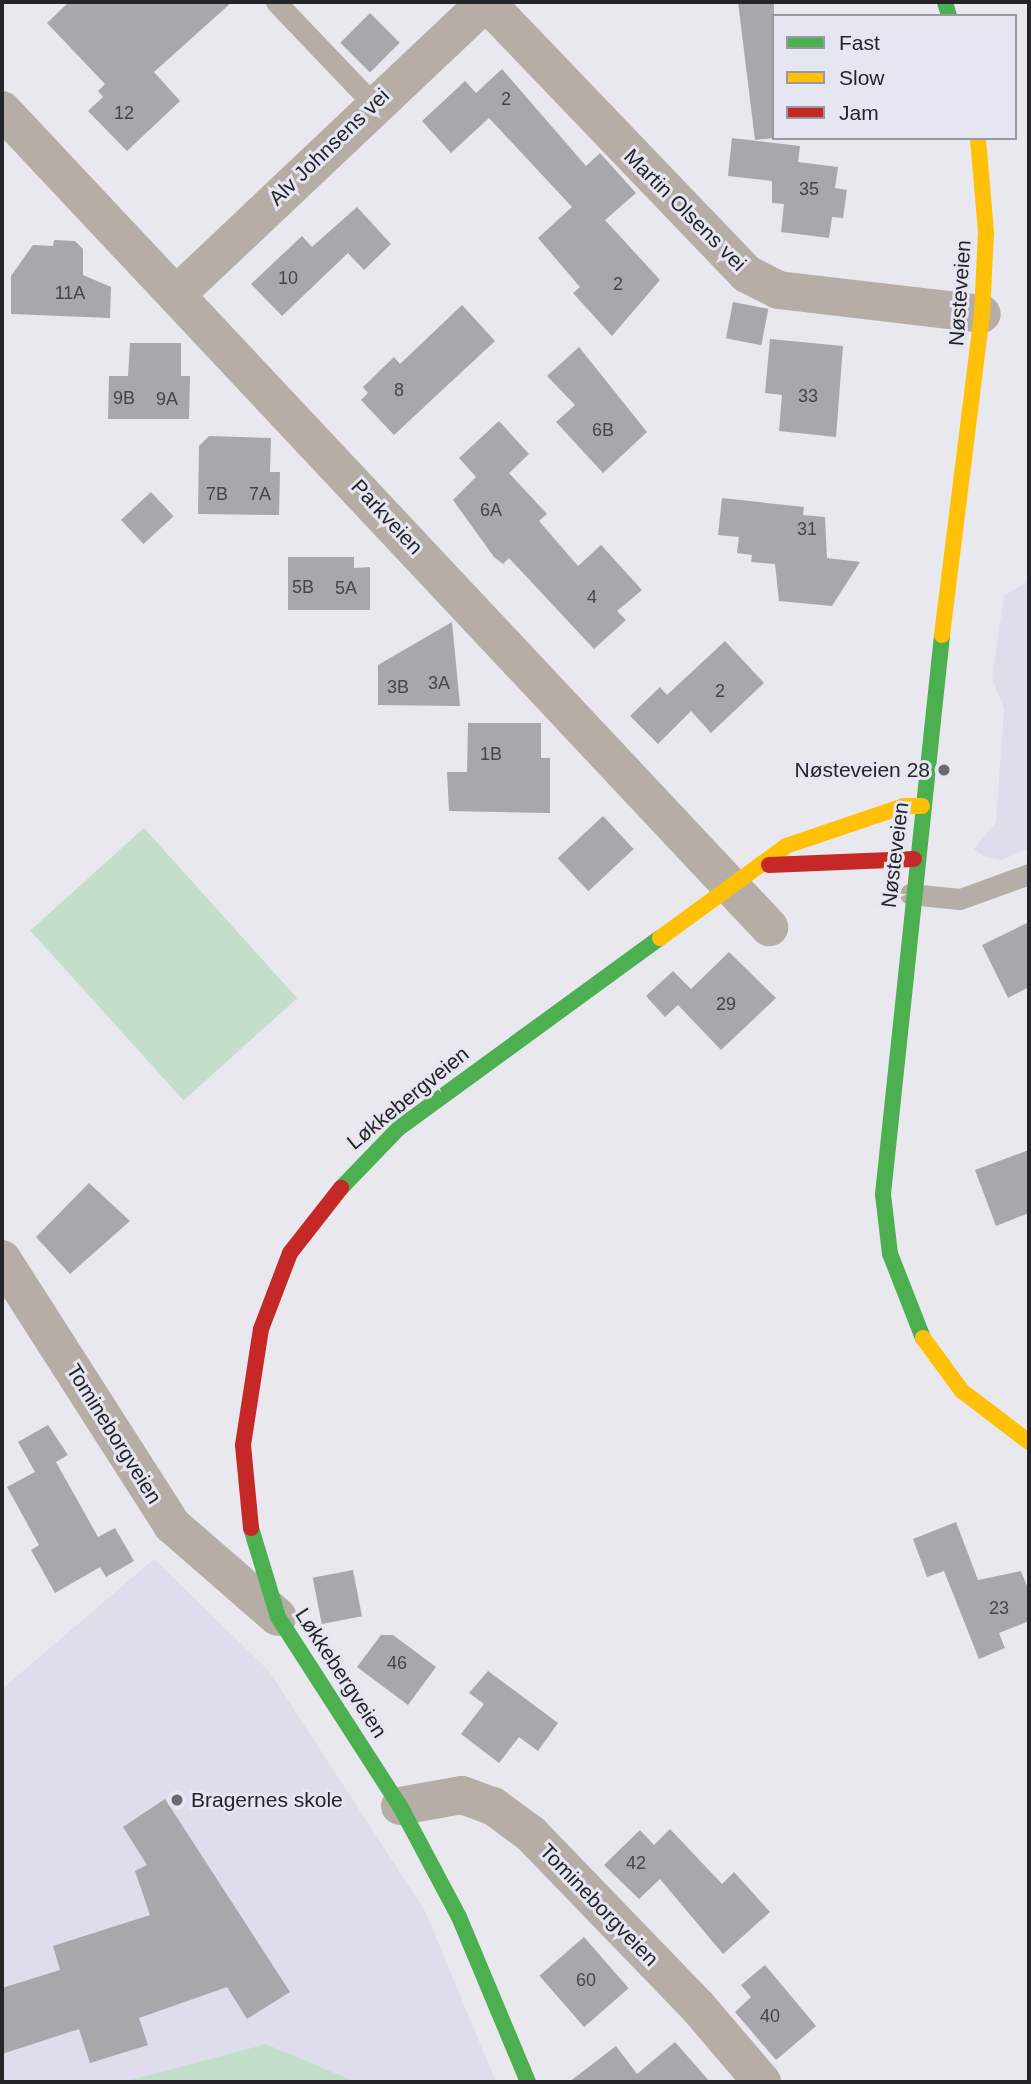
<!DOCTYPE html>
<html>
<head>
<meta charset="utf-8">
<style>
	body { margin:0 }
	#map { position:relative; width:1031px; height:2084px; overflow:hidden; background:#e8e8ee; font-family:Arial,sans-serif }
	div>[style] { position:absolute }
	.built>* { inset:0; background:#ddddeb }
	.green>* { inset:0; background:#c3decb; transform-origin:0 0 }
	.building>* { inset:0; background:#a7a7ac; transform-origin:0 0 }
	.lane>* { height:21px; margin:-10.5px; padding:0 10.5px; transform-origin:10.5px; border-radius:10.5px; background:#b5ada6 }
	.street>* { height:38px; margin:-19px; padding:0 19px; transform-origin:19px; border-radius:19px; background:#b5ada6 }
	.fast>* { height:16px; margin:-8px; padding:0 8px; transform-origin:8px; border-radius:8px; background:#4caf50 }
	.slow>* { height:16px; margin:-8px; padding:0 8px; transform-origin:8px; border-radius:8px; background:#ffc107 }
	.jam>* { height:16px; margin:-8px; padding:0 8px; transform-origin:8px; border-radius:8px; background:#c62828 }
	.dots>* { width:19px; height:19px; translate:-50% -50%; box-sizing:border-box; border:4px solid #e5e6f1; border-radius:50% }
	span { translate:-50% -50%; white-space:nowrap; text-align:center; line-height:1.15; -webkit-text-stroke:6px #e5e6f1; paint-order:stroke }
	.number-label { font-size:18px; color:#46464a }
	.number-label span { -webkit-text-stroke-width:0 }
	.street-label { font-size:21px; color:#252529 }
	.poi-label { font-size:21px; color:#252529 }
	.right { translate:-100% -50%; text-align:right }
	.left { translate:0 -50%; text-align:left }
	.frame { position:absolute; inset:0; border:4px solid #252529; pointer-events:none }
	.legend { position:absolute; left:772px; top:14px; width:245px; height:126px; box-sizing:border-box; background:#e5e6f1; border:2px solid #9899a1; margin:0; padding:9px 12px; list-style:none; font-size:21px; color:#252529 }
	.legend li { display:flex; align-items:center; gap:14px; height:35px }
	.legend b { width:35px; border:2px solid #9899a1 }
</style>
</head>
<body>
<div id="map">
	<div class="built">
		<div style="clip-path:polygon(1029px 581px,1029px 848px,1002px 860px,985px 857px,974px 849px,996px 822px,1004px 709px,992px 678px,1004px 596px)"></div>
		<div style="clip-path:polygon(154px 1559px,269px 1671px,425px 1911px,496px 2082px,356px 2082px,266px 2044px,123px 2082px,2px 2082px,2px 1689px)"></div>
	</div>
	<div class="green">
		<div style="left:144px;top:828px;width:229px;height:153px;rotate:48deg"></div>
		<div style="clip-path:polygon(266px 2044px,356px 2082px,123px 2082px,240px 2051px)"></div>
	</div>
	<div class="building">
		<div style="clip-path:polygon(69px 2px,232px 2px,154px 72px,180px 101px,127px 151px,88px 111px,103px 97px,98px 91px,105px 84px,47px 23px)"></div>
		<div style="clip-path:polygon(738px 2px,774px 2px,774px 138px,755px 140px)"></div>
		<div style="left:370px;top:13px;width:42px;height:42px;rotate:45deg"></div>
		<div style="clip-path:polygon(502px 69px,586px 166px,600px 153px,636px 193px,605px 220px,660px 280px,612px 336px,573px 293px,580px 287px,538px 238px,572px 207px,489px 118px,451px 153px,422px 121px,465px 81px,476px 93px)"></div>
		<div style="clip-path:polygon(732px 138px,800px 146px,798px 162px,838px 167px,835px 188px,847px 190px,843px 218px,832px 217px,829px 238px,781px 232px,784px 204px,772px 203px,772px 181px,728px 176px)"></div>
		<div style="clip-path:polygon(357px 207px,391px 244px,364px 270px,348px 253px,282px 316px,251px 284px,302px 236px,312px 247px)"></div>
		<div style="clip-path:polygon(54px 240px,75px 241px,83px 249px,83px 275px,111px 287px,110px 318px,11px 314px,11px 276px,33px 245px,53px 246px)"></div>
		<div style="left:733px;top:302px;width:36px;height:37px;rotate:11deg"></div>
		<div style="clip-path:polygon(462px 305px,495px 341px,394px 435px,361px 400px,368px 393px,363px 387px,394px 357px,400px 364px)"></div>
		<div style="clip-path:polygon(770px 339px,843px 346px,836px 437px,779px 431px,782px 395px,765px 393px)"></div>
		<div style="clip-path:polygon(130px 343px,181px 343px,181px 376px,190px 376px,189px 419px,108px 419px,109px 376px,128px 376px)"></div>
		<div style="clip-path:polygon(579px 347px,647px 432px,603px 473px,556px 422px,575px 405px,547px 376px)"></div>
		<div style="clip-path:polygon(499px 421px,529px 454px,509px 473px,547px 514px,539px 521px,578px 566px,601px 545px,642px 590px,617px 611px,626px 620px,594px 649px,509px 558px,503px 564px,494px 557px,453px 500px,476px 477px,459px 458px)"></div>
		<div style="clip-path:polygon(209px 436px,271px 438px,270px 472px,280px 472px,279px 515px,198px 514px,199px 446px)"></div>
		<div style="left:151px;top:492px;width:33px;height:41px;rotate:47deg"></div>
		<div style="clip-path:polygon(722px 498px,804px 507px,803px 515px,825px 517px,827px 558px,860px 562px,832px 606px,779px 601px,775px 564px,751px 562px,752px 555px,737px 553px,739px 537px,718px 535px)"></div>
		<div style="clip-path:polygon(288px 557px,354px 557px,354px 568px,370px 567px,370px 610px,288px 610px)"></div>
		<div style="clip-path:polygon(452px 622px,460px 706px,378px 705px,378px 665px)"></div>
		<div style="clip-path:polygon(725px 641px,764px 683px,711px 733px,691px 711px,658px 744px,630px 716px,660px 687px,667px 695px)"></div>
		<div style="clip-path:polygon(468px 723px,541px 723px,541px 758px,550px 758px,550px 813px,449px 811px,447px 772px,467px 772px)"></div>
		<div style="left:603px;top:816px;width:45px;height:62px;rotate:47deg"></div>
		<div style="clip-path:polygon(1029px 922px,1029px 987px,1008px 998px,982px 945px)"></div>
		<div style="clip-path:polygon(729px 952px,776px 998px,721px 1050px,678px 1005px,665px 1017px,646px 996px,673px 971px,691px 989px)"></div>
		<div style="clip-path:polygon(1029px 1150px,1029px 1213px,996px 1226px,975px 1170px)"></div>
		<div style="clip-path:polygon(89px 1183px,130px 1221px,70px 1274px,36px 1237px)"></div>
		<div style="clip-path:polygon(48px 1425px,68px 1455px,56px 1462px,98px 1537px,115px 1528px,134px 1561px,106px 1577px,100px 1567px,55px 1593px,31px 1550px,39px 1545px,7px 1487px,35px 1472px,18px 1442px)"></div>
		<div style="clip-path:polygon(956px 1522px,978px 1580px,1021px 1571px,1029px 1591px,1029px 1621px,999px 1633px,1005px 1648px,979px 1659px,944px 1571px,927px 1577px,913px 1539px)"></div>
		<div style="left:353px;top:1570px;width:47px;height:41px;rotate:79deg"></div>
		<div style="clip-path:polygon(381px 1635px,393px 1635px,436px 1667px,408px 1705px,357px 1667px)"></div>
		<div style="clip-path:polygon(488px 1671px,558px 1723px,538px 1751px,519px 1737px,499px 1763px,461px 1734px,484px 1704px,469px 1693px)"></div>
		<div style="clip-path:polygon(165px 1799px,290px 1992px,247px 2019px,227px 1987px,139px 2018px,148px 2045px,90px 2063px,79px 2029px,2px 2054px,2px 1988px,60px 1970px,53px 1946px,150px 1915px,135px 1871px,147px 1865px,123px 1827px)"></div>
		<div style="clip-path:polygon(670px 1829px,722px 1884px,734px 1872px,770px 1912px,723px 1954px,660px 1879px,639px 1899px,604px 1865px,640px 1830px,654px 1845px)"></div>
		<div style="left:584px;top:1937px;width:68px;height:59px;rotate:49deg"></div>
		<div style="clip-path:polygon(765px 1965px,816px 2026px,776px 2060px,735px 2012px,751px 1997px,741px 1985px)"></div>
		<div style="clip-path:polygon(675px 2042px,710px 2082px,569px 2082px,616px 2046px,637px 2074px)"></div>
	</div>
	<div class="lane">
		<div style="left:276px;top:2px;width:141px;rotate:46.4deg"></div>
		<div style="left:910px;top:894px;width:50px;rotate:5.7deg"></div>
		<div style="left:960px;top:899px;width:73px;rotate:-19.9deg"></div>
	</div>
	<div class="street">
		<div style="left:486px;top:2px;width:377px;rotate:46.2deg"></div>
		<div style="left:747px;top:274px;width:35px;rotate:27deg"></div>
		<div style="left:778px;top:290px;width:205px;rotate:6.7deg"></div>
		<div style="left:2px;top:110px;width:1121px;rotate:46.81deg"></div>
		<div style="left:176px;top:295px;width:427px;rotate:-43.4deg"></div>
		<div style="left:2px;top:1259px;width:316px;rotate:57.4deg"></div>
		<div style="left:172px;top:1525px;width:140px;rotate:41deg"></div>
		<div style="left:400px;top:1806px;width:63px;rotate:-10.1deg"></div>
		<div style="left:462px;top:1795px;width:33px;rotate:20deg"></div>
		<div style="left:493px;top:1806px;width:47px;rotate:36.4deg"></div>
		<div style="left:531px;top:1834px;width:240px;rotate:46deg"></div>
		<div style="left:698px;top:2007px;width:99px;rotate:49.5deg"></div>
	</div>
	<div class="fast">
		<div style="left:945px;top:2px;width:15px;rotate:74deg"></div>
		<div style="left:341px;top:1188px;width:83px;rotate:-46deg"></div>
		<div style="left:399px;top:1128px;width:323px;rotate:-36.1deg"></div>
		<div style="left:923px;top:1338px;width:90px;rotate:-111.4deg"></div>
		<div style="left:890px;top:1254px;width:60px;rotate:-96.7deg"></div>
		<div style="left:883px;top:1194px;width:562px;rotate:-83.97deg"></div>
		<div style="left:251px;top:1528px;width:93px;rotate:73.1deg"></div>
		<div style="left:278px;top:1617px;width:225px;rotate:57.2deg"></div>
		<div style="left:400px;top:1806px;width:126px;rotate:62deg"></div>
		<div style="left:459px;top:1917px;width:179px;rotate:67.3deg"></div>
	</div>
	<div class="slow">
		<div style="left:942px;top:635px;width:323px;rotate:-82.9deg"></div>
		<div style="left:982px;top:314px;width:82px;rotate:-87.2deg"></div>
		<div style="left:986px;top:232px;width:94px;rotate:-94.9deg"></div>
		<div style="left:660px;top:938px;width:156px;rotate:-36.1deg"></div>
		<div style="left:786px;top:846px;width:125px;rotate:-18.7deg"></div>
		<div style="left:904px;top:806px;width:18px"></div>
		<div style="left:923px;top:1338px;width:66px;rotate:53.7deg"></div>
		<div style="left:962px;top:1391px;width:84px;rotate:37.3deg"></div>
	</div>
	<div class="jam">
		<div style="left:769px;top:865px;width:145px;rotate:-2.4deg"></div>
		<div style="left:251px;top:1528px;width:83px;rotate:-95.5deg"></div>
		<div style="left:243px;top:1445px;width:117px;rotate:-81.2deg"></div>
		<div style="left:261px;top:1329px;width:81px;rotate:-69.1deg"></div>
		<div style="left:290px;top:1253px;width:83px;rotate:-51.9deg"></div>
	</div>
	<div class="dots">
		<div style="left:944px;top:770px;background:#69696e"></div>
		<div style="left:177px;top:1800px;background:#69696e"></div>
	</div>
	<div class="number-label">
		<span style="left:506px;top:99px">2</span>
		<span style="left:124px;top:113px">12</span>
		<span style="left:809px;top:189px">35</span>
		<span style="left:288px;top:278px">10</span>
		<span style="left:618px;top:284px">2</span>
		<span style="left:70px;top:293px">11A</span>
		<span style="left:399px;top:390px">8</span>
		<span style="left:808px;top:396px">33</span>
		<span style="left:124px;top:398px">9B</span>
		<span style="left:167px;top:399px">9A</span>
		<span style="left:603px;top:430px">6B</span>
		<span style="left:217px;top:494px">7B</span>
		<span style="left:260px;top:494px">7A</span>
		<span style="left:491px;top:510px">6A</span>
		<span style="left:807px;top:529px">31</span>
		<span style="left:303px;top:587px">5B</span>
		<span style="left:346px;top:588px">5A</span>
		<span style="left:592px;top:597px">4</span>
		<span style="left:439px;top:683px">3A</span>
		<span style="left:398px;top:687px">3B</span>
		<span style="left:720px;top:691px">2</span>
		<span style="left:491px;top:754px">1B</span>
		<span style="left:726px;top:1004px">29</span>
		<span style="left:999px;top:1608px">23</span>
		<span style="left:397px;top:1663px">46</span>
		<span style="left:636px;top:1863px">42</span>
		<span style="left:586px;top:1980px">60</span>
		<span style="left:770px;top:2016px">40</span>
	</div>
	<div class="street-label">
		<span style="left:329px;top:147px;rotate:-44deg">Alv Johnsens vei</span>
		<span style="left:685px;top:210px;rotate:45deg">Martin Olsens vei</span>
		<span style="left:960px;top:293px;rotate:-86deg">Nøsteveien</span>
		<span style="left:387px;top:517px;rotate:47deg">Parkveien</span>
		<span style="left:895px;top:855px;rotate:-83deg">Nøsteveien</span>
		<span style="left:408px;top:1098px;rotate:-39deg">Løkkebergveien</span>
		<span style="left:114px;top:1434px;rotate:58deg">Tomineborgveien</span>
		<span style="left:341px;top:1673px;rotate:57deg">Løkkebergveien</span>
		<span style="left:599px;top:1905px;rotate:46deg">Tomineborgveien</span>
	</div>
	<div class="poi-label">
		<span class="right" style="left:930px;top:770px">Nøsteveien 28</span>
		<span class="left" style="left:191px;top:1800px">Bragernes skole</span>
	</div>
	<div class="frame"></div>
	<ul class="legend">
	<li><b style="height:9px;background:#4caf50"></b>Fast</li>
	<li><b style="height:9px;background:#ffc107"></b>Slow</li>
	<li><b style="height:9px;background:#c62828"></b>Jam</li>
	</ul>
</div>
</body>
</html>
